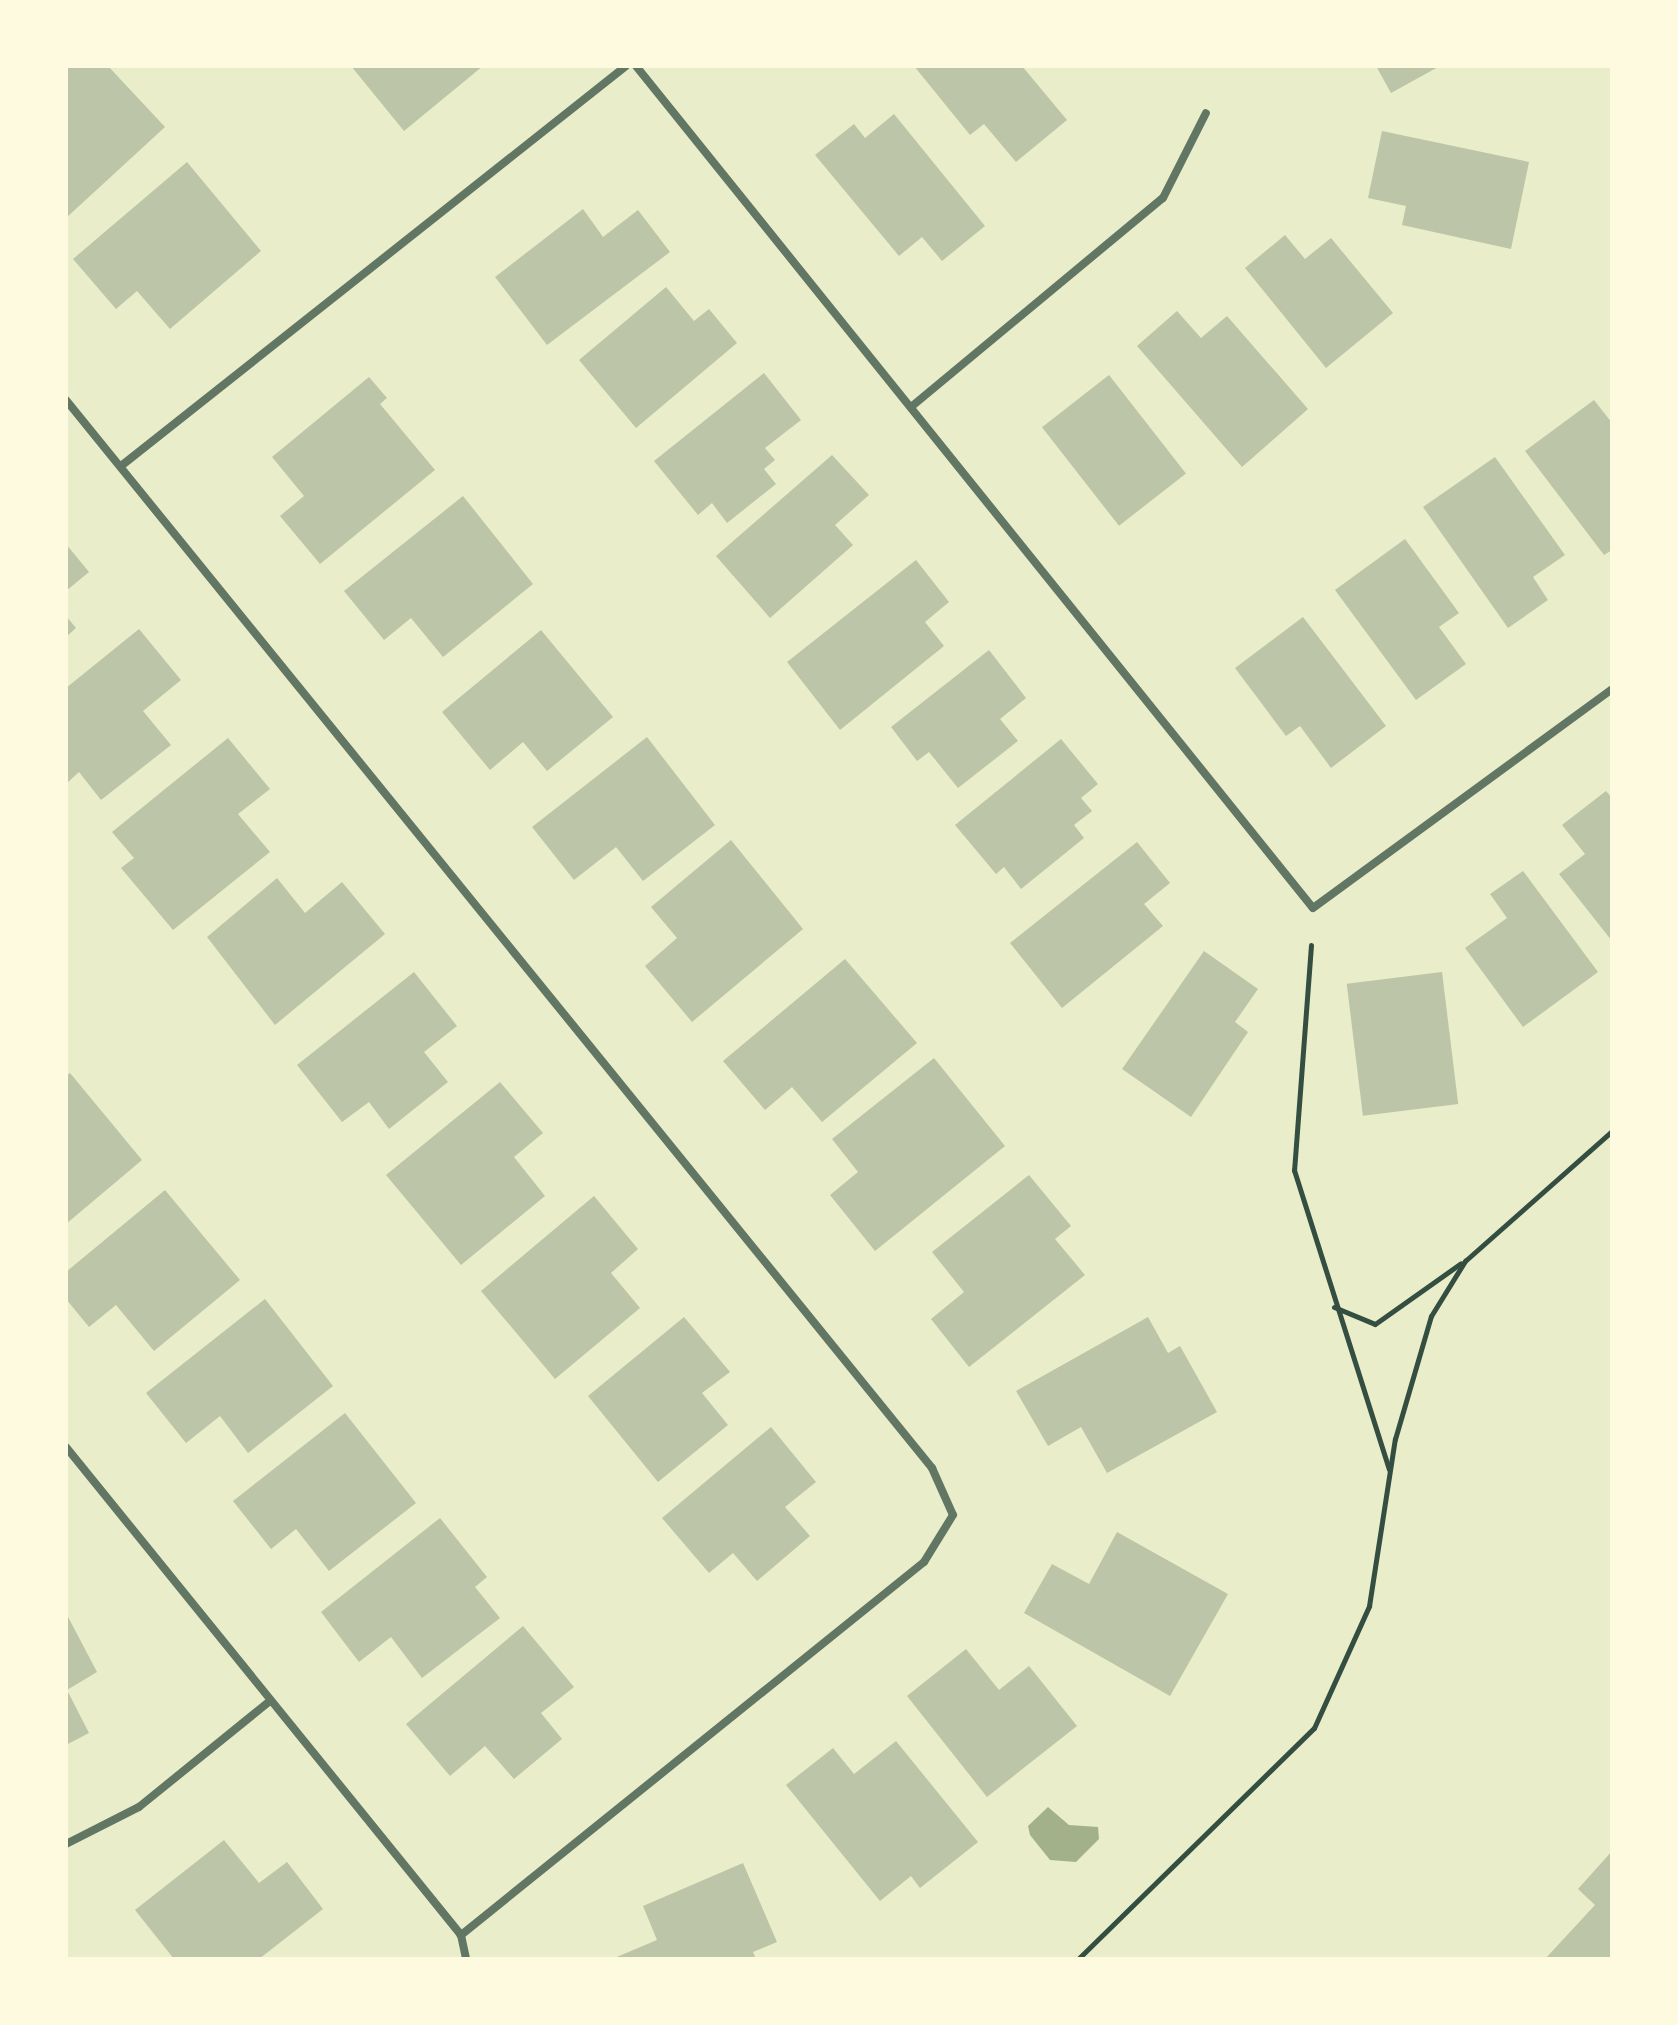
<!DOCTYPE html>
<html>
<head>
<meta charset="utf-8">
<style>
	body { margin:0 }
	#map { position:relative; width:1678px; height:2025px; overflow:hidden; background:#e9edc9; font-family:"Alegreya Sans",sans-serif }
	div>[style] { position:absolute }
	.water>* { inset:0; background:#a3b18a }
	.building>* { inset:0; background:#bcc5a7; transform-origin:0 0 }
	.path>* { height:5px; margin:-2.5px; padding:0 2.5px; transform-origin:2.5px; border-radius:2.5px; background:#344e41 }
	.minor>* { height:8px; margin:-4px; padding:0 4px; transform-origin:4px; border-radius:4px; background:#617663 }
	span { translate:-50% -50%; white-space:nowrap; text-align:center; line-height:1.15; -webkit-text-stroke:7px #fefae0; paint-order:stroke }
	.frame { position:absolute; inset:0; border:68px solid #fefae0; pointer-events:none }
</style>
</head>
<body>
<div id="map">
	<div class="water">
		<div style="clip-path:polygon(1048px 1807px,1069px 1825px,1098px 1827px,1099px 1839px,1076px 1862px,1050px 1860px,1030px 1835px,1028px 1826px)"></div>
	</div>
	<div class="building">
		<div style="clip-path:polygon(66px 66px,108px 66px,165px 127px,66px 218px)"></div>
		<div style="clip-path:polygon(351px 66px,483px 66px,404px 131px)"></div>
		<div style="clip-path:polygon(914px 66px,1022px 66px,1067px 120px,1016px 162px,984px 124px,970px 135px)"></div>
		<div style="clip-path:polygon(1376px 66px,1440px 66px,1391px 93px)"></div>
		<div style="clip-path:polygon(894px 114px,985px 226px,942px 261px,922px 237px,899px 256px,815px 155px,854px 124px,865px 138px)"></div>
		<div style="clip-path:polygon(1382px 131px,1529px 162px,1511px 249px,1402px 225px,1406px 206px,1368px 198px)"></div>
		<div style="clip-path:polygon(187px 162px,261px 251px,170px 329px,137px 291px,116px 309px,73px 259px)"></div>
		<div style="clip-path:polygon(583px 209px,603px 237px,638px 210px,670px 252px,547px 345px,495px 277px)"></div>
		<div style="clip-path:polygon(1285px 235px,1305px 259px,1331px 238px,1393px 313px,1326px 368px,1245px 268px)"></div>
		<div style="clip-path:polygon(666px 287px,694px 321px,709px 309px,737px 343px,636px 428px,579px 360px)"></div>
		<div style="clip-path:polygon(1177px 311px,1201px 338px,1227px 316px,1308px 409px,1242px 467px,1137px 346px)"></div>
		<div style="clip-path:polygon(764px 373px,801px 420px,765px 448px,775px 460px,764px 469px,776px 484px,727px 523px,712px 503px,698px 515px,654px 461px)"></div>
		<div style="left:1109px;top:375px;width:125px;height:85px;rotate:52deg"></div>
		<div style="clip-path:polygon(369px 377px,387px 398px,380px 404px,435px 470px,320px 564px,280px 516px,304px 496px,272px 457px)"></div>
		<div style="clip-path:polygon(1594px 400px,1612px 423px,1612px 550px,1604px 555px,1525px 451px)"></div>
		<div style="clip-path:polygon(832px 455px,869px 495px,835px 525px,853px 545px,770px 618px,716px 556px)"></div>
		<div style="clip-path:polygon(1495px 457px,1565px 555px,1533px 577px,1548px 600px,1508px 628px,1423px 507px)"></div>
		<div style="clip-path:polygon(463px 496px,533px 584px,443px 657px,411px 618px,384px 640px,344px 591px)"></div>
		<div style="clip-path:polygon(1405px 539px,1459px 613px,1439px 627px,1466px 664px,1416px 700px,1335px 590px)"></div>
		<div style="clip-path:polygon(66px 544px,89px 572px,66px 591px)"></div>
		<div style="clip-path:polygon(916px 560px,949px 602px,925px 622px,944px 646px,840px 730px,787px 662px)"></div>
		<div style="clip-path:polygon(66px 616px,76px 628px,66px 637px)"></div>
		<div style="clip-path:polygon(1303px 617px,1386px 726px,1331px 768px,1300px 726px,1286px 736px,1235px 668px)"></div>
		<div style="clip-path:polygon(139px 629px,181px 680px,143px 711px,171px 745px,101px 800px,79px 772px,66px 784px,66px 688px)"></div>
		<div style="clip-path:polygon(541px 630px,613px 717px,547px 771px,523px 742px,490px 770px,442px 712px)"></div>
		<div style="clip-path:polygon(989px 650px,1026px 698px,1000px 719px,1018px 741px,958px 788px,929px 752px,917px 761px,891px 727px)"></div>
		<div style="clip-path:polygon(647px 737px,715px 825px,643px 881px,616px 847px,574px 880px,532px 827px)"></div>
		<div style="clip-path:polygon(228px 738px,270px 789px,238px 814px,270px 852px,173px 930px,121px 868px,134px 858px,112px 832px)"></div>
		<div style="clip-path:polygon(1061px 739px,1098px 784px,1081px 798px,1092px 811px,1074px 825px,1084px 838px,1021px 889px,1004px 867px,996px 874px,955px 825px)"></div>
		<div style="clip-path:polygon(1606px 791px,1612px 798px,1612px 941px,1559px 874px,1585px 854px,1562px 825px)"></div>
		<div style="clip-path:polygon(731px 840px,803px 929px,692px 1022px,645px 966px,677px 938px,651px 907px)"></div>
		<div style="clip-path:polygon(1137px 842px,1170px 883px,1144px 904px,1163px 926px,1062px 1008px,1010px 943px)"></div>
		<div style="clip-path:polygon(1523px 871px,1598px 972px,1523px 1027px,1465px 948px,1507px 918px,1490px 894px)"></div>
		<div style="clip-path:polygon(277px 878px,305px 913px,342px 882px,385px 934px,275px 1025px,207px 937px)"></div>
		<div style="clip-path:polygon(1204px 951px,1258px 989px,1235px 1022px,1248px 1032px,1191px 1117px,1122px 1069px)"></div>
		<div style="clip-path:polygon(845px 959px,917px 1043px,822px 1122px,792px 1087px,765px 1110px,723px 1061px)"></div>
		<div style="clip-path:polygon(414px 972px,457px 1026px,424px 1052px,448px 1082px,389px 1129px,369px 1102px,342px 1122px,297px 1065px)"></div>
		<div style="left:1442px;top:972px;width:133px;height:96px;rotate:83deg"></div>
		<div style="clip-path:polygon(934px 1058px,1005px 1146px,875px 1251px,830px 1195px,858px 1172px,832px 1139px)"></div>
		<div style="clip-path:polygon(70px 1073px,142px 1160px,66px 1224px,66px 1076px)"></div>
		<div style="clip-path:polygon(500px 1082px,543px 1133px,514px 1157px,545px 1196px,461px 1265px,386px 1175px)"></div>
		<div style="clip-path:polygon(1029px 1175px,1071px 1226px,1055px 1239px,1085px 1275px,969px 1367px,931px 1319px,964px 1292px,932px 1252px)"></div>
		<div style="clip-path:polygon(165px 1190px,240px 1280px,154px 1351px,116px 1305px,89px 1327px,66px 1299px,66px 1272px)"></div>
		<div style="clip-path:polygon(594px 1196px,638px 1249px,611px 1273px,640px 1308px,555px 1379px,481px 1291px)"></div>
		<div style="clip-path:polygon(265px 1299px,333px 1386px,248px 1453px,220px 1416px,186px 1443px,146px 1393px)"></div>
		<div style="clip-path:polygon(684px 1317px,730px 1372px,702px 1393px,728px 1425px,658px 1482px,588px 1396px)"></div>
		<div style="clip-path:polygon(1148px 1317px,1168px 1353px,1180px 1346px,1217px 1412px,1107px 1473px,1081px 1427px,1048px 1446px,1016px 1391px)"></div>
		<div style="clip-path:polygon(345px 1413px,416px 1503px,329px 1571px,296px 1529px,271px 1549px,233px 1501px)"></div>
		<div style="clip-path:polygon(771px 1427px,816px 1482px,785px 1507px,810px 1536px,757px 1581px,733px 1553px,709px 1573px,662px 1518px)"></div>
		<div style="clip-path:polygon(440px 1518px,487px 1577px,475px 1587px,500px 1618px,422px 1678px,391px 1637px,359px 1662px,321px 1612px)"></div>
		<div style="clip-path:polygon(1117px 1532px,1228px 1594px,1170px 1696px,1024px 1613px,1052px 1564px,1089px 1584px)"></div>
		<div style="clip-path:polygon(66px 1613px,97px 1672px,67px 1690px,89px 1733px,66px 1745px)"></div>
		<div style="clip-path:polygon(523px 1626px,574px 1687px,541px 1713px,562px 1739px,514px 1779px,485px 1746px,450px 1776px,406px 1724px)"></div>
		<div style="clip-path:polygon(966px 1649px,999px 1690px,1029px 1666px,1077px 1726px,987px 1797px,907px 1696px)"></div>
		<div style="clip-path:polygon(896px 1741px,978px 1842px,920px 1888px,911px 1876px,880px 1901px,786px 1785px,833px 1748px,854px 1774px)"></div>
		<div style="clip-path:polygon(224px 1840px,259px 1883px,287px 1862px,323px 1909px,259px 1959px,174px 1959px,135px 1910px)"></div>
		<div style="clip-path:polygon(1612px 1851px,1612px 1959px,1545px 1959px,1595px 1905px,1578px 1889px)"></div>
		<div style="clip-path:polygon(743px 1863px,777px 1942px,753px 1952px,756px 1959px,612px 1959px,657px 1940px,643px 1906px)"></div>
	</div>
	<div class="path">
		<div style="left:1311px;top:945px;width:226px;rotate:94.3deg"></div>
		<div style="left:1294px;top:1170px;width:314px;rotate:72.4deg"></div>
		<div style="left:1334px;top:1307px;width:44px;rotate:22.5deg"></div>
		<div style="left:1375px;top:1324px;width:105px;rotate:-35.3deg"></div>
		<div style="left:1078px;top:1959px;width:330px;rotate:-44.4deg"></div>
		<div style="left:1314px;top:1728px;width:134px;rotate:-65.7deg"></div>
		<div style="left:1369px;top:1606px;width:169px;rotate:-81.2deg"></div>
		<div style="left:1395px;top:1439px;width:128px;rotate:-73.7deg"></div>
		<div style="left:1431px;top:1316px;width:65px;rotate:-58.3deg"></div>
		<div style="left:1465px;top:1261px;width:196px;rotate:-41.5deg"></div>
	</div>
	<div class="minor">
		<div style="left:636px;top:66px;width:1080px;rotate:51.2deg"></div>
		<div style="left:1313px;top:908px;width:371px;rotate:-36.2deg"></div>
		<div style="left:66px;top:400px;width:1375px;rotate:50.96deg"></div>
		<div style="left:932px;top:1468px;width:51px;rotate:65.9deg"></div>
		<div style="left:953px;top:1515px;width:55px;rotate:121.7deg"></div>
		<div style="left:924px;top:1562px;width:595px;rotate:141.14deg"></div>
		<div style="left:911px;top:407px;width:327px;rotate:-39.7deg"></div>
		<div style="left:1163px;top:198px;width:95px;rotate:-63.2deg"></div>
		<div style="left:121px;top:466px;width:644px;rotate:-38.38deg"></div>
		<div style="left:66px;top:1447px;width:628px;rotate:51.01deg"></div>
		<div style="left:461px;top:1935px;width:25px;rotate:78deg"></div>
		<div style="left:66px;top:1844px;width:82px;rotate:-26.9deg"></div>
		<div style="left:139px;top:1807px;width:169px;rotate:-39deg"></div>
	</div>
	<div class="frame"></div>
</div>
</body>
</html>
